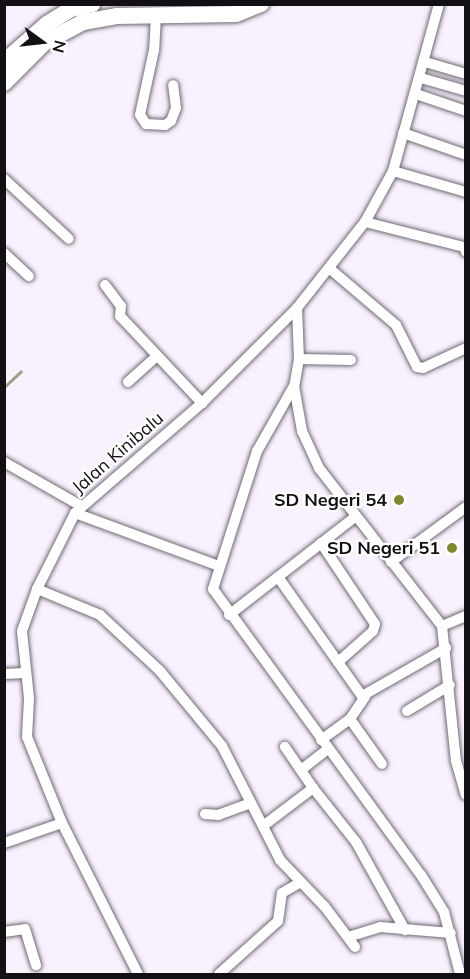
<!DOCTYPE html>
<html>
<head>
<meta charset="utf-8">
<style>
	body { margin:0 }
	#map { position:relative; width:470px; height:979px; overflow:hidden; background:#f9f1fe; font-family:Mulish,sans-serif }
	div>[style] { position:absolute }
	.stream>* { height:3px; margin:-1.5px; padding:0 1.5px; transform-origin:1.5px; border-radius:1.5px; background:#9da084 }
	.roads { filter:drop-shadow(0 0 2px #706a74) drop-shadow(0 0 2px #706a74) }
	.minor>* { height:10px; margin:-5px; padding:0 5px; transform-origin:5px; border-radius:5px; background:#fff }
	.primary>* { height:16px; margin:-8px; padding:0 8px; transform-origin:8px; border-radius:8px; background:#fff }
	.dots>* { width:16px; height:16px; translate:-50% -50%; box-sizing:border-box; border:3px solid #fff; border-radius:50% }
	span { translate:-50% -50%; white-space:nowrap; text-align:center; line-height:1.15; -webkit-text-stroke:4.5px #fff; paint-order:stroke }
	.street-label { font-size:18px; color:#121014 }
	.poi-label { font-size:18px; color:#121014; font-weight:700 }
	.right { translate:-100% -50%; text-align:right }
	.frame { position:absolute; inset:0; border:6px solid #121014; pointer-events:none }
	.north { position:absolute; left:12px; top:12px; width:60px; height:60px; -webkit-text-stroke:4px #fff; paint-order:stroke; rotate:105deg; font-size:16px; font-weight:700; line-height:24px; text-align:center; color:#121014 }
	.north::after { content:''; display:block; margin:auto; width:21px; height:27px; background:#121014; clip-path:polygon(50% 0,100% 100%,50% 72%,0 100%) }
</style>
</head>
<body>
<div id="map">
	<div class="stream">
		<div style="left:4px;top:387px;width:23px;rotate:-43deg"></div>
	</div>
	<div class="roads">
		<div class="minor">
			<div style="left:156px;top:15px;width:35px;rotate:93deg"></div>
			<div style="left:154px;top:50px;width:66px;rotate:102.2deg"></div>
			<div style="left:140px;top:115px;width:11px;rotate:56deg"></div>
			<div style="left:146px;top:124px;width:19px;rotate:3deg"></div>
			<div style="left:165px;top:125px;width:7px;rotate:-34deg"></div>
			<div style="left:171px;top:121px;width:14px;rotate:-69deg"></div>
			<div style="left:176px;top:108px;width:23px;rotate:-97deg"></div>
			<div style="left:425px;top:62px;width:43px;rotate:16.3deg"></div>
			<div style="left:421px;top:78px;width:47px;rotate:16.1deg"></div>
			<div style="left:416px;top:94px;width:53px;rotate:18.8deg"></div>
			<div style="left:403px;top:133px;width:67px;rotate:19.2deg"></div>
			<div style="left:393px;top:171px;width:76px;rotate:16deg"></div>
			<div style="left:4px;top:179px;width:88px;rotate:42.7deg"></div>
			<div style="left:365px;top:222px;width:102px;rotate:14.2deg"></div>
			<div style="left:464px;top:247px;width:5px;rotate:68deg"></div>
			<div style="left:4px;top:253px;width:34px;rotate:43deg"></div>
			<div style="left:329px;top:268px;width:88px;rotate:40.4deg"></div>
			<div style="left:396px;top:325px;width:47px;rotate:63.4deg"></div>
			<div style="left:417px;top:367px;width:6px;rotate:9deg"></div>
			<div style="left:423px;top:368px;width:47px;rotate:-24.9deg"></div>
			<div style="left:105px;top:285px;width:26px;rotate:53deg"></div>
			<div style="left:121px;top:306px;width:10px;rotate:96deg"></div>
			<div style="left:120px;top:316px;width:120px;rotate:46.7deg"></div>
			<div style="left:297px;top:308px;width:51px;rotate:87.8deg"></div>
			<div style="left:299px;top:359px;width:27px;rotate:100deg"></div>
			<div style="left:294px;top:386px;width:46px;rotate:79.9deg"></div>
			<div style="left:302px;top:431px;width:41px;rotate:65.3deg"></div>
			<div style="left:319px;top:468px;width:200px;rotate:52.1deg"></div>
			<div style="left:442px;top:626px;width:136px;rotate:84.1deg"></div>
			<div style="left:456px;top:761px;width:35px;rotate:74deg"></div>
			<div style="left:299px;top:359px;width:52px;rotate:1.1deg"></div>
			<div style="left:128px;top:382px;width:39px;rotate:-42deg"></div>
			<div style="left:294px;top:386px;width:75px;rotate:119.6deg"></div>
			<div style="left:257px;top:451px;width:145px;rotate:107.7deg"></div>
			<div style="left:213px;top:589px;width:354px;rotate:54deg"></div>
			<div style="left:421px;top:875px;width:44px;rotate:58.1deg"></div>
			<div style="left:444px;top:912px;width:64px;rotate:75.5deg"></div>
			<div style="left:4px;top:462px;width:89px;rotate:29.7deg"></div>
			<div style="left:75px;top:513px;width:153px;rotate:20.2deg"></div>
			<div style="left:321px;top:543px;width:97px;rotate:56.3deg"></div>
			<div style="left:375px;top:624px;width:7px;rotate:106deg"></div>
			<div style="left:373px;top:631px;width:47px;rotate:138.5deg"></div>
			<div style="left:391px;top:562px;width:93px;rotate:-36.3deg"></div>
			<div style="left:278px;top:577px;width:146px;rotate:54.8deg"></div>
			<div style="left:362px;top:696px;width:97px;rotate:-29.7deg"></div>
			<div style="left:37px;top:589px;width:68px;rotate:22.4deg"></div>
			<div style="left:100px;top:615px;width:82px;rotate:43deg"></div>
			<div style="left:160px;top:671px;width:97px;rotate:50.4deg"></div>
			<div style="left:222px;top:746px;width:128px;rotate:63deg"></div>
			<div style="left:280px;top:860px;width:65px;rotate:46.2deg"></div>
			<div style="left:325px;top:907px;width:50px;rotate:53.1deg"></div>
			<div style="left:229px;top:615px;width:161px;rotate:-37.9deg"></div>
			<div style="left:442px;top:626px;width:26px;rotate:-23deg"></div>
			<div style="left:4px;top:674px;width:20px;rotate:-3deg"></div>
			<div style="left:407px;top:711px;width:50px;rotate:-31.2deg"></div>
			<div style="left:350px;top:719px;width:55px;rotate:54.6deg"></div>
			<div style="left:321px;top:740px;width:36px;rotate:-36deg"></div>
			<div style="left:350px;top:719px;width:27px;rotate:-56deg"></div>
			<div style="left:301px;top:770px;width:33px;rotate:-38deg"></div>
			<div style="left:313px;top:788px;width:69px;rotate:51.5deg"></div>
			<div style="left:356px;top:842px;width:101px;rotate:60.9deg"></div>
			<div style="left:205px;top:814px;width:13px;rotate:4deg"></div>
			<div style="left:218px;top:815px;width:35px;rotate:-20deg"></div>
			<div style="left:263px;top:826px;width:63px;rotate:-37.2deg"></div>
			<div style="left:313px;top:788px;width:50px;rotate:-124.3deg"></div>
			<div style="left:4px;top:843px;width:61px;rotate:-19deg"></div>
			<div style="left:4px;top:932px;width:21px;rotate:-8deg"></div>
			<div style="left:25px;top:929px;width:38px;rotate:73deg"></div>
			<div style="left:348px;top:937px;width:34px;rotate:-17deg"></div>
			<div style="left:380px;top:927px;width:71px;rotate:4.8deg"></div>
			<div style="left:138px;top:974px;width:169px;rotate:-116.7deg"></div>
			<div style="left:62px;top:823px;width:93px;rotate:-112.1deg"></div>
			<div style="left:27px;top:737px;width:39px;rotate:-87deg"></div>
			<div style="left:29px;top:698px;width:67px;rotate:-96deg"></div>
			<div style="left:22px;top:631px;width:45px;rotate:-70.3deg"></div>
			<div style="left:37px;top:589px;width:85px;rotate:-63.4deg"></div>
			<div style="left:75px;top:513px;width:168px;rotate:-40.9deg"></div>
			<div style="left:202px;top:403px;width:134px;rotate:-45deg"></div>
			<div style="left:297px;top:308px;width:110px;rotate:-51.7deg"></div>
			<div style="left:365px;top:222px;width:58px;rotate:-61.2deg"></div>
			<div style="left:393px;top:171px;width:173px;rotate:-74.6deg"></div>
			<div style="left:219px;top:974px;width:79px;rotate:-41.9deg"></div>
			<div style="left:278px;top:921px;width:28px;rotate:-82deg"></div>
			<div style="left:282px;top:893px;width:20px;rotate:-30deg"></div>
		</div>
		<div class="primary">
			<div style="left:4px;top:62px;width:57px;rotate:-41.5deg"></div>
			<div style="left:47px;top:24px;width:28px;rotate:-32deg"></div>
			<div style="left:71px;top:9px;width:22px;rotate:-13deg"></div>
			<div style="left:4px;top:83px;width:57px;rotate:-45deg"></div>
			<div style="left:44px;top:43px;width:44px;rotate:-28.3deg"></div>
			<div style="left:83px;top:22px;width:34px;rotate:-10deg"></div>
			<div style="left:116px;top:16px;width:120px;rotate:-1deg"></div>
			<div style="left:236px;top:14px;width:27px;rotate:-22deg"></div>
		</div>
	</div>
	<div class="dots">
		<div style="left:399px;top:500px;background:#818630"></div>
		<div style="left:452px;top:548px;background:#818630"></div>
	</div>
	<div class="street-label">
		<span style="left:118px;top:453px;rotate:-41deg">Jalan Kinibalu</span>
	</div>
	<div class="poi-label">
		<span class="right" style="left:387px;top:500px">SD Negeri 54</span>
		<span class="right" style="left:440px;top:548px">SD Negeri 51</span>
	</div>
	<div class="frame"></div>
	<div class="north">N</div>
</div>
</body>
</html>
